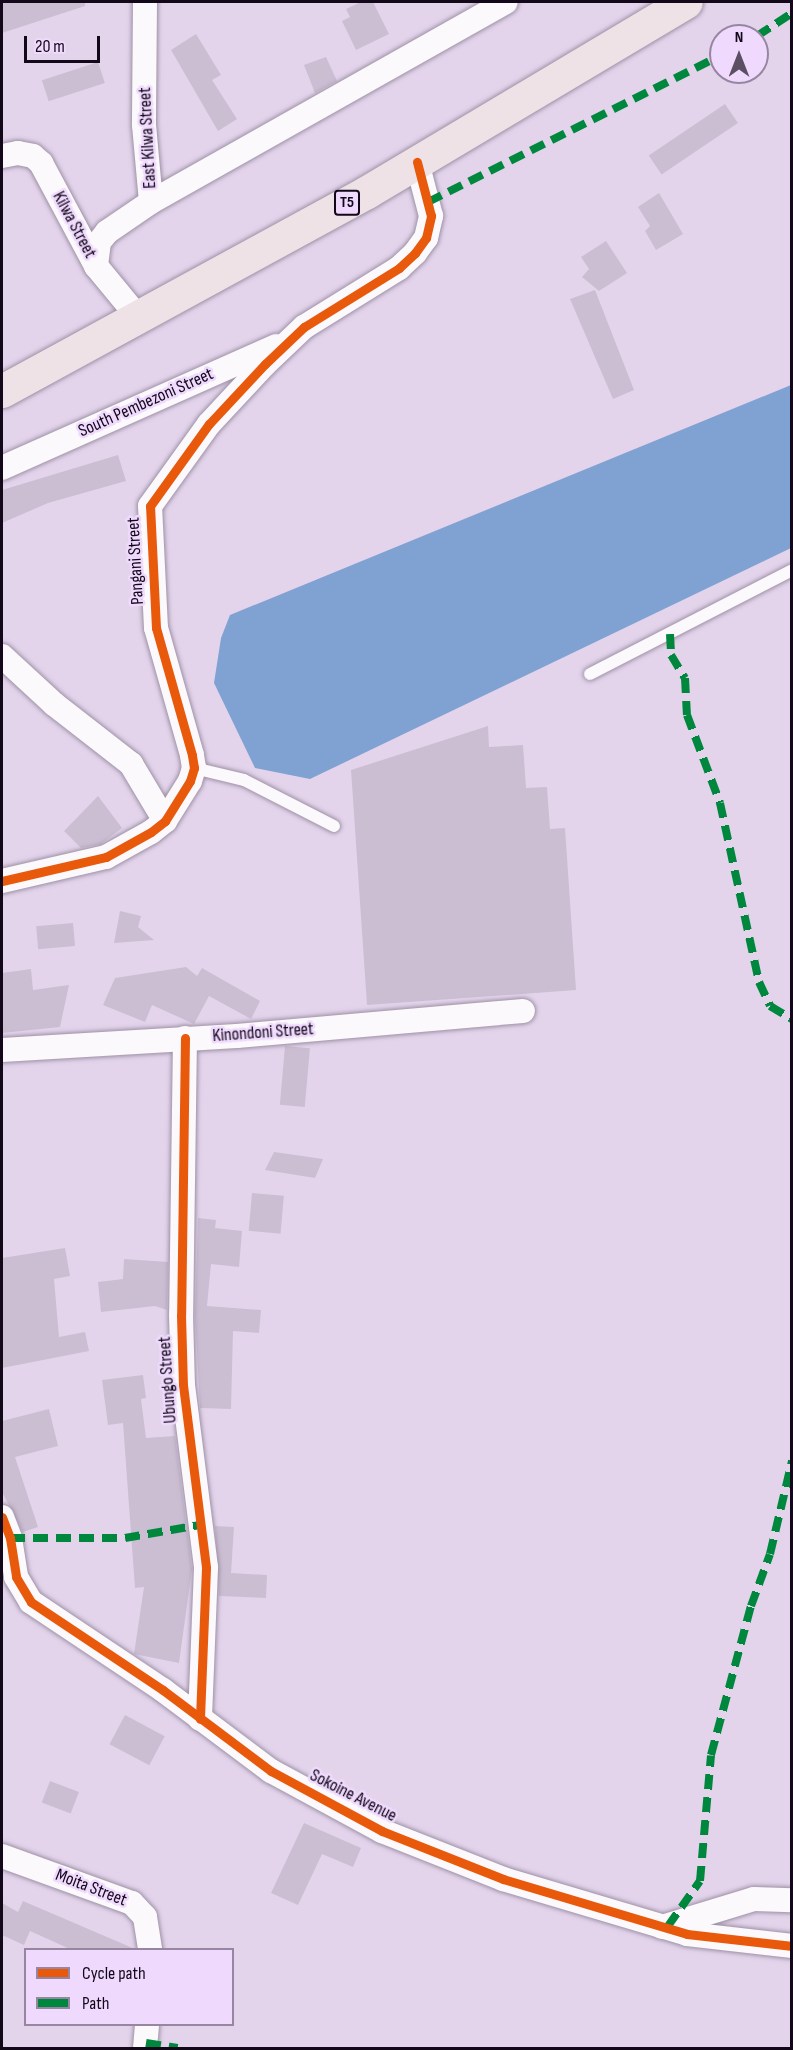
<!DOCTYPE html>
<html>
<head>
<meta charset="utf-8">
<style>
	body { margin:0 }
	#map { position:relative; width:793px; height:2050px; overflow:hidden; background:#e3d4ec; font-family:"Sofia Sans Condensed",sans-serif }
	div>[style] { position:absolute }
	.water>* { inset:0; background:#80a2d2 }
	.building>* { inset:0; background:#cbbed3; transform-origin:0 0 }
	.roads { filter:drop-shadow(0 0 2px #9e91a5) drop-shadow(0 0 2px #9e91a5) }
	.service>* { height:12px; margin:-6px; padding:0 6px; transform-origin:6px; border-radius:6px; background:#fbf9fc }
	.minor>* { height:24px; margin:-12px; padding:0 12px; transform-origin:12px; border-radius:12px; background:#fbf9fc }
	.trunk>* { height:33px; margin:-16.5px; padding:0 16.5px; transform-origin:16.5px; border-radius:16.5px; background:#eee2e6 }
	.quiet>* { height:8px; margin-top:-4px; transform-origin:0; background:repeating-linear-gradient(90deg,#00873e 0 15px,transparent 0 23px) }
	.cycleway>* { height:9px; margin:-4.5px; padding:0 4.5px; transform-origin:4.5px; border-radius:4.5px; background:#e8590c }
	span { translate:-50% -50%; white-space:nowrap; text-align:center; line-height:1.15; -webkit-text-stroke:5px #efdafd; paint-order:stroke }
	.shield-label span { padding:2px 4px; background:#efdafd; border:2px solid; border-radius:4px; -webkit-text-stroke-width:0 }
	.shield-label { font-size:16px; color:#13071a; font-weight:700 }
	.street-label { font-size:18px; color:#13071a }
	.frame { position:absolute; inset:0; border:3px solid #13071a; pointer-events:none }
	.legend { position:absolute; left:24px; top:1948px; width:210px; height:78px; box-sizing:border-box; background:#efdafd; border:2px solid #9786a2; margin:0; padding:8px 10px; list-style:none; font-size:18px; color:#13071a }
	.legend li { display:flex; align-items:center; gap:12px; height:30px }
	.legend b { width:30px; border:2px solid #9786a2 }
	.north { position:absolute; left:709px; top:24px; width:60px; height:60px; box-sizing:border-box; background:#efdafd; border:2px solid #9786a2; border-radius:50%; rotate:0deg; font-size:16px; font-weight:700; line-height:24px; text-align:center; color:#13071a }
	.north::after { content:''; display:block; margin:auto; width:21px; height:27px; background:#5c4f64; clip-path:polygon(50% 0,100% 100%,50% 72%,0 100%) }
	.scale { position:absolute; left:24px; top:36px; width:76px; height:27px; box-sizing:border-box; border:3px solid #13071a; border-top:0; padding-left:8px; font-size:18px; line-height:21px; white-space:nowrap; color:#13071a; -webkit-text-stroke:4px #efdafd; paint-order:stroke }
</style>
</head>
<body>
<div id="map">
	<div class="water">
		<div style="clip-path:polygon(791px 385px,791px 548px,310px 779px,255px 768px,214px 683px,221px 638px,230px 615px)"></div>
	</div>
	<div class="building">
		<div style="clip-path:polygon(2px 2px,85px 2px,85px 6px,2px 33px)"></div>
		<div style="clip-path:polygon(361px 2px,373px 2px,389px 34px,356px 50px,342px 21px,350px 17px,346px 9px)"></div>
		<div style="clip-path:polygon(196px 34px,221px 75px,212px 80px,237px 119px,218px 131px,171px 50px)"></div>
		<div style="clip-path:polygon(326px 57px,337px 81px,315px 93px,304px 65px)"></div>
		<div style="left:98px;top:62px;width:22px;height:59px;rotate:72deg"></div>
		<div style="left:725px;top:104px;width:23px;height:92px;rotate:56deg"></div>
		<div style="clip-path:polygon(659px 193px,683px 234px,656px 250px,645px 231px,650px 226px,638px 207px)"></div>
		<div style="clip-path:polygon(606px 241px,627px 273px,599px 291px,582px 277px,589px 269px,581px 257px)"></div>
		<div style="clip-path:polygon(595px 290px,634px 390px,613px 399px,570px 299px)"></div>
		<div style="clip-path:polygon(118px 455px,126px 481px,48px 503px,2px 523px,2px 490px)"></div>
		<div style="clip-path:polygon(488px 726px,489px 747px,523px 745px,526px 788px,547px 787px,550px 829px,565px 828px,576px 990px,367px 1005px,351px 770px)"></div>
		<div style="clip-path:polygon(98px 796px,122px 828px,101px 844px,81px 848px,64px 831px)"></div>
		<div style="clip-path:polygon(120px 911px,141px 916px,138px 927px,154px 940px,114px 943px)"></div>
		<div style="left:73px;top:923px;width:23px;height:37px;rotate:85deg"></div>
		<div style="clip-path:polygon(186px 967px,197px 976px,202px 968px,260px 1001px,251px 1019px,209px 996px,194px 1024px,152px 1005px,145px 1022px,103px 1005px,115px 978px)"></div>
		<div style="clip-path:polygon(31px 969px,33px 990px,69px 985px,60px 1027px,2px 1033px,2px 973px)"></div>
		<div style="left:285px;top:1046px;width:25px;height:59px;rotate:5deg"></div>
		<div style="clip-path:polygon(274px 1152px,323px 1159px,315px 1178px,265px 1170px)"></div>
		<div style="left:252px;top:1193px;width:32px;height:38px;rotate:5deg"></div>
		<div style="clip-path:polygon(198px 1218px,216px 1220px,215px 1228px,242px 1231px,239px 1267px,211px 1264px,207px 1306px,261px 1310px,259px 1333px,233px 1331px,231px 1409px,200px 1408px,195px 1315px)"></div>
		<div style="clip-path:polygon(65px 1248px,70px 1276px,54px 1279px,59px 1337px,85px 1332px,89px 1351px,2px 1368px,2px 1258px)"></div>
		<div style="clip-path:polygon(124px 1259px,168px 1262px,167px 1310px,155px 1306px,101px 1312px,98px 1282px,123px 1279px)"></div>
		<div style="clip-path:polygon(143px 1375px,146px 1398px,141px 1399px,146px 1438px,175px 1436px,192px 1569px,179px 1663px,134px 1654px,144px 1587px,135px 1588px,123px 1423px,108px 1425px,102px 1380px)"></div>
		<div style="clip-path:polygon(49px 1409px,58px 1446px,15px 1457px,38px 1527px,23px 1532px,2px 1492px,2px 1421px)"></div>
		<div style="clip-path:polygon(215px 1526px,234px 1527px,231px 1573px,267px 1575px,266px 1598px,219px 1596px)"></div>
		<div style="left:125px;top:1715px;width:45px;height:33px;rotate:28deg"></div>
		<div style="left:50px;top:1781px;width:31px;height:23px;rotate:21deg"></div>
		<div style="clip-path:polygon(304px 1823px,361px 1848px,353px 1867px,322px 1854px,298px 1905px,271px 1893px)"></div>
		<div style="clip-path:polygon(23px 1901px,135px 1949px,136px 1950px,72px 1950px,30px 1931px,24px 1945px,2px 1935px,2px 1903px,18px 1912px)"></div>
	</div>
	<div class="roads">
		<div class="service">
			<div style="left:590px;top:674px;width:227px;rotate:-27.2deg"></div>
			<div style="left:194px;top:768px;width:51px;rotate:13.5deg"></div>
			<div style="left:244px;top:780px;width:101px;rotate:27.1deg"></div>
		</div>
		<div class="minor">
			<div style="left:145px;top:2px;width:123px;rotate:90.5deg"></div>
			<div style="left:144px;top:125px;width:77px;rotate:84.8deg"></div>
			<div style="left:2px;top:156px;width:16px;rotate:-11deg"></div>
			<div style="left:18px;top:153px;width:15px;rotate:11deg"></div>
			<div style="left:33px;top:156px;width:11px;rotate:41deg"></div>
			<div style="left:41px;top:163px;width:117px;rotate:61.9deg"></div>
			<div style="left:96px;top:266px;width:66px;rotate:50.5deg"></div>
			<div style="left:96px;top:266px;width:24px;rotate:-83deg"></div>
			<div style="left:99px;top:242px;width:13px;rotate:-51deg"></div>
			<div style="left:107px;top:232px;width:53px;rotate:-34.3deg"></div>
			<div style="left:151px;top:202px;width:407px;rotate:-29.4deg"></div>
			<div style="left:2px;top:468px;width:300px;rotate:-24deg"></div>
			<div style="left:2px;top:656px;width:71px;rotate:42.7deg"></div>
			<div style="left:54px;top:704px;width:98px;rotate:37.9deg"></div>
			<div style="left:131px;top:764px;width:66px;rotate:59.2deg"></div>
			<div style="left:2px;top:881px;width:107px;rotate:-13deg"></div>
			<div style="left:106px;top:857px;width:51px;rotate:-29.1deg"></div>
			<div style="left:151px;top:832px;width:18px;rotate:-38deg"></div>
			<div style="left:165px;top:821px;width:47px;rotate:-58deg"></div>
			<div style="left:190px;top:781px;width:14px;rotate:-73deg"></div>
			<div style="left:194px;top:768px;width:13px;rotate:-99deg"></div>
			<div style="left:192px;top:755px;width:132px;rotate:-105.8deg"></div>
			<div style="left:156px;top:628px;width:122px;rotate:-92.8deg"></div>
			<div style="left:150px;top:506px;width:101px;rotate:-54.3deg"></div>
			<div style="left:209px;top:424px;width:82px;rotate:-47deg"></div>
			<div style="left:265px;top:364px;width:54px;rotate:-43.5deg"></div>
			<div style="left:304px;top:327px;width:112px;rotate:-31.8deg"></div>
			<div style="left:399px;top:268px;width:22px;rotate:-43deg"></div>
			<div style="left:415px;top:253px;width:19px;rotate:-54deg"></div>
			<div style="left:426px;top:238px;width:23px;rotate:-77deg"></div>
			<div style="left:431px;top:216px;width:56px;rotate:-104.5deg"></div>
			<div style="left:185px;top:1038px;width:277px;rotate:90.8deg"></div>
			<div style="left:181px;top:1315px;width:70px;rotate:88.4deg"></div>
			<div style="left:183px;top:1385px;width:184px;rotate:82.8deg"></div>
			<div style="left:206px;top:1568px;width:151px;rotate:92.3deg"></div>
			<div style="left:2px;top:1050px;width:235px;rotate:-3.4deg"></div>
			<div style="left:237px;top:1036px;width:287px;rotate:-5deg"></div>
			<div style="left:2px;top:1517px;width:22px;rotate:69deg"></div>
			<div style="left:10px;top:1538px;width:39px;rotate:81deg"></div>
			<div style="left:16px;top:1577px;width:29px;rotate:59deg"></div>
			<div style="left:31px;top:1602px;width:159px;rotate:33.7deg"></div>
			<div style="left:163px;top:1690px;width:135px;rotate:36.9deg"></div>
			<div style="left:271px;top:1771px;width:126px;rotate:28.4deg"></div>
			<div style="left:382px;top:1831px;width:130px;rotate:21.6deg"></div>
			<div style="left:503px;top:1879px;width:192px;rotate:16.6deg"></div>
			<div style="left:687px;top:1934px;width:106px;rotate:6.5deg"></div>
			<div style="left:2px;top:1856px;width:138px;rotate:19.9deg"></div>
			<div style="left:132px;top:1903px;width:19px;rotate:47deg"></div>
			<div style="left:145px;top:1917px;width:33px;rotate:81deg"></div>
			<div style="left:662px;top:1927px;width:96px;rotate:-16.9deg"></div>
			<div style="left:754px;top:1899px;width:38px;rotate:2deg"></div>
			<div style="left:145px;top:2048px;width:24px;rotate:-85deg"></div>
		</div>
		<div class="trunk">
			<div style="left:2px;top:391px;width:416px;rotate:-28.6deg"></div>
			<div style="left:367px;top:192px;width:371px;rotate:-30.8deg"></div>
		</div>
	</div>
	<div class="quiet">
		<div style="left:757px;top:36px;width:42px;rotate:-33.3deg"></div>
		<div style="left:428px;top:202px;width:328px;rotate:-26.6deg"></div>
		<div style="left:670px;top:634px;width:21px;rotate:87deg"></div>
		<div style="left:671px;top:655px;width:27px;rotate:59deg"></div>
		<div style="left:685px;top:678px;width:37px;rotate:87deg"></div>
		<div style="left:687px;top:715px;width:94px;rotate:69.4deg"></div>
		<div style="left:720px;top:803px;width:183px;rotate:77.7deg"></div>
		<div style="left:759px;top:982px;width:26px;rotate:65deg"></div>
		<div style="left:770px;top:1006px;width:26px;rotate:31deg"></div>
		<div style="left:10px;top:1538px;width:115px"></div>
		<div style="left:125px;top:1538px;width:76px;rotate:-9.8deg"></div>
		<div style="left:668px;top:1926px;width:55px;rotate:-54.6deg"></div>
		<div style="left:700px;top:1881px;width:126px;rotate:-85deg"></div>
		<div style="left:711px;top:1755px;width:154px;rotate:-75deg"></div>
		<div style="left:751px;top:1606px;width:55px;rotate:-69.9deg"></div>
		<div style="left:770px;top:1554px;width:96px;rotate:-76.7deg"></div>
		<div style="left:146px;top:2043px;width:32px;rotate:9deg"></div>
	</div>
	<div class="cycleway">
		<div style="left:2px;top:881px;width:107px;rotate:-13deg"></div>
		<div style="left:106px;top:857px;width:51px;rotate:-29.1deg"></div>
		<div style="left:151px;top:832px;width:18px;rotate:-38deg"></div>
		<div style="left:165px;top:821px;width:47px;rotate:-58deg"></div>
		<div style="left:190px;top:781px;width:14px;rotate:-73deg"></div>
		<div style="left:194px;top:768px;width:13px;rotate:-99deg"></div>
		<div style="left:192px;top:755px;width:132px;rotate:-105.8deg"></div>
		<div style="left:156px;top:628px;width:122px;rotate:-92.8deg"></div>
		<div style="left:150px;top:506px;width:101px;rotate:-54.3deg"></div>
		<div style="left:209px;top:424px;width:82px;rotate:-47deg"></div>
		<div style="left:265px;top:364px;width:54px;rotate:-43.5deg"></div>
		<div style="left:304px;top:327px;width:112px;rotate:-31.8deg"></div>
		<div style="left:399px;top:268px;width:22px;rotate:-43deg"></div>
		<div style="left:415px;top:253px;width:19px;rotate:-54deg"></div>
		<div style="left:426px;top:238px;width:23px;rotate:-77deg"></div>
		<div style="left:431px;top:216px;width:56px;rotate:-104.5deg"></div>
		<div style="left:185px;top:1038px;width:277px;rotate:90.8deg"></div>
		<div style="left:181px;top:1315px;width:70px;rotate:88.4deg"></div>
		<div style="left:183px;top:1385px;width:184px;rotate:82.8deg"></div>
		<div style="left:206px;top:1568px;width:151px;rotate:92.3deg"></div>
		<div style="left:2px;top:1517px;width:22px;rotate:69deg"></div>
		<div style="left:10px;top:1538px;width:39px;rotate:81deg"></div>
		<div style="left:16px;top:1577px;width:29px;rotate:59deg"></div>
		<div style="left:31px;top:1602px;width:159px;rotate:33.7deg"></div>
		<div style="left:163px;top:1690px;width:135px;rotate:36.9deg"></div>
		<div style="left:271px;top:1771px;width:126px;rotate:28.4deg"></div>
		<div style="left:382px;top:1831px;width:130px;rotate:21.6deg"></div>
		<div style="left:503px;top:1879px;width:192px;rotate:16.6deg"></div>
		<div style="left:687px;top:1934px;width:106px;rotate:6.5deg"></div>
	</div>
	<div class="shield-label">
		<span style="left:347px;top:203px">T5</span>
	</div>
	<div class="street-label">
		<span style="left:148px;top:138px;rotate:-93deg">East Kilwa Street</span>
		<span style="left:74px;top:225px;rotate:62deg">Kilwa Street</span>
		<span style="left:146px;top:403px;rotate:-24deg">South Pembezoni Street</span>
		<span style="left:136px;top:561px;rotate:-93deg">Pangani Street</span>
		<span style="left:263px;top:1033px;rotate:-4deg">Kinondoni Street</span>
		<span style="left:168px;top:1380px;rotate:-94deg">Ubungo Street</span>
		<span style="left:353px;top:1796px;rotate:27deg">Sokoine Avenue</span>
		<span style="left:91px;top:1888px;rotate:21deg">Moita Street</span>
	</div>
	<div class="frame"></div>
	<ul class="legend">
	<li><b style="height:8px;background:#e8590c"></b>Cycle path</li>
	<li><b style="height:8px;background:#00873e"></b>Path</li>
	</ul>
	<div class="north">N</div>
	<div class="scale">20 m</div>
</div>
</body>
</html>
